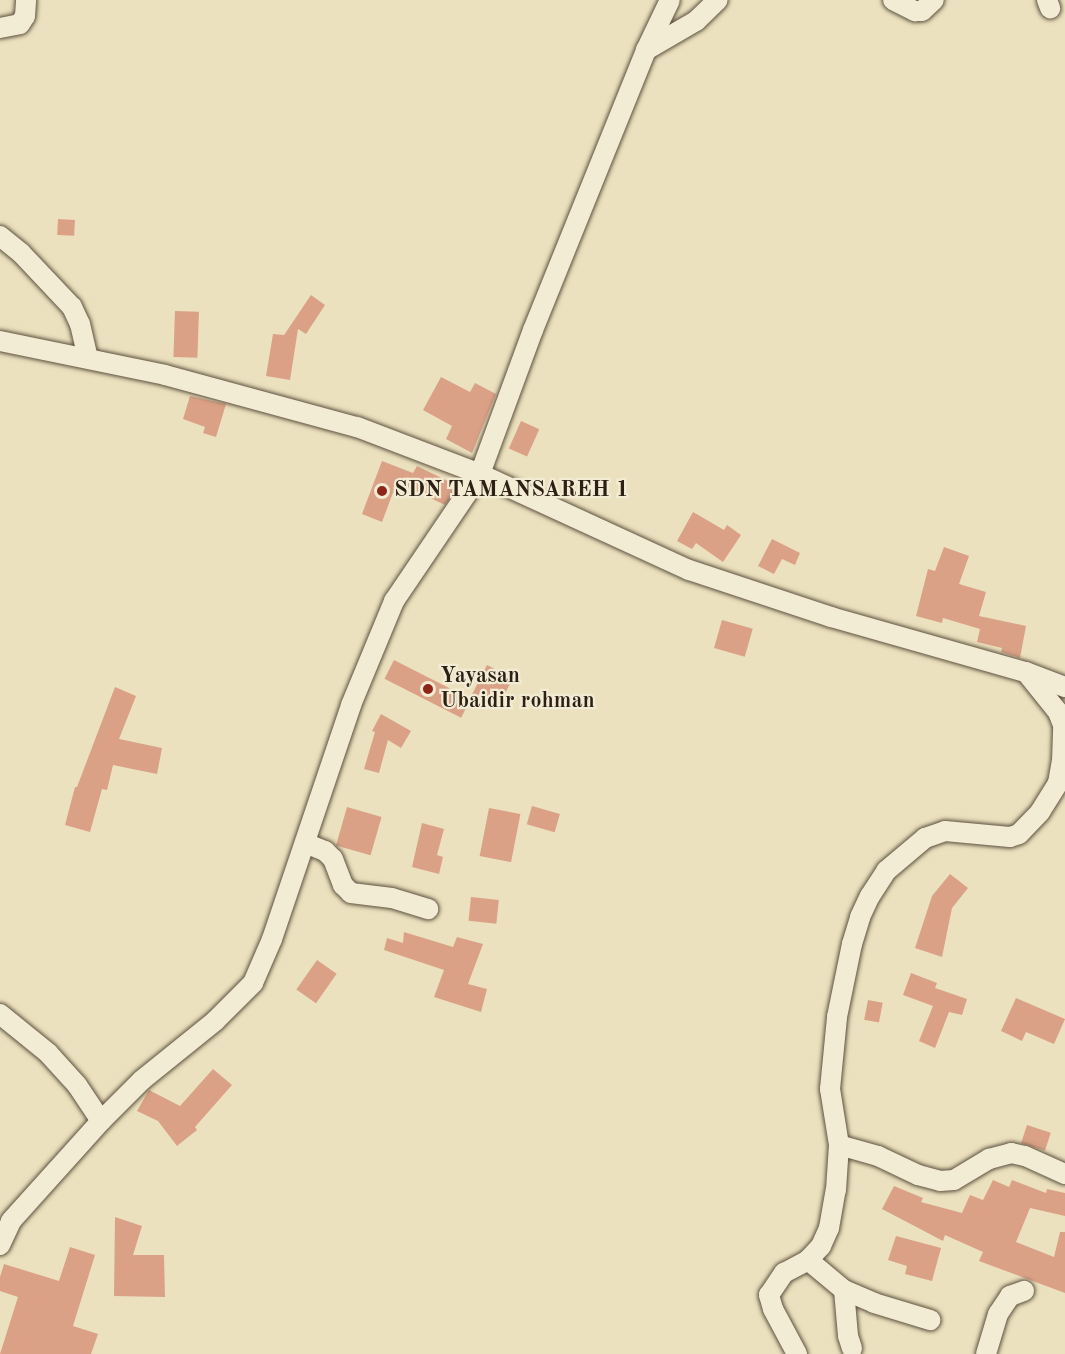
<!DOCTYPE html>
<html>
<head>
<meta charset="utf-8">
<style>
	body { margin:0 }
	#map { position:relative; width:1065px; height:1354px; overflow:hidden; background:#ebe1be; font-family:"Old Standard TT",serif }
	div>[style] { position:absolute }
	.building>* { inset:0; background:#daa186; transform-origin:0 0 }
	.roads { filter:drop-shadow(0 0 2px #5d503e) drop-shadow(0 0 2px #5d503e) }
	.minor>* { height:20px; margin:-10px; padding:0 10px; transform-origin:10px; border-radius:10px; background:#f2ecd5 }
	.dots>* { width:16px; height:16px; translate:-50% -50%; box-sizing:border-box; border:3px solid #f2ecd5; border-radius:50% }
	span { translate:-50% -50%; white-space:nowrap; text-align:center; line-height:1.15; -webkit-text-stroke:4.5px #f2ecd5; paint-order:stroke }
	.poi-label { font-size:22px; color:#2e1f14; font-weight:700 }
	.left { translate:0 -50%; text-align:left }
</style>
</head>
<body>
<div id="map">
	<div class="building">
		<div style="left:58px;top:219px;width:17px;height:16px;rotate:3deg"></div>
		<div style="clip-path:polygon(311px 295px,325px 305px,306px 334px,298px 329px,290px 380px,266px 376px,273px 334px,284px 335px)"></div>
		<div style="left:175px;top:311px;width:24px;height:46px;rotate:2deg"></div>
		<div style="clip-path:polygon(441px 377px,470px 392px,475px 383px,496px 394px,472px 453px,446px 439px,452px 426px,423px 410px)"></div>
		<div style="clip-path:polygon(190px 396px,226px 404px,216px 437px,203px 433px,205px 427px,183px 419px)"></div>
		<div style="left:521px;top:421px;width:20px;height:30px;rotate:24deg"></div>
		<div style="clip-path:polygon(382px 461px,413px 473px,417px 466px,458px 486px,445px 505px,397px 482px,382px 522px,362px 514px)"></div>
		<div style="clip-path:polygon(693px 512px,724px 530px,727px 525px,741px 535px,723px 562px,696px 543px,692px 549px,677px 541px)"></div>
		<div style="clip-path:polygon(772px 539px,800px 553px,795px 565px,782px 559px,774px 574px,758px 566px)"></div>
		<div style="clip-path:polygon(944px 547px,969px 556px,959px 584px,986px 592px,979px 616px,1026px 626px,1020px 658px,1001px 652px,1002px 648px,977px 642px,980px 629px,943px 618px,942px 623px,916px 616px,928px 569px,935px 571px)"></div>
		<div style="left:722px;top:620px;width:32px;height:29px;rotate:16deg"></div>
		<div style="left:394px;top:660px;width:86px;height:21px;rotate:27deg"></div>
		<div style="left:487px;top:665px;width:29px;height:34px;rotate:27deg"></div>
		<div style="clip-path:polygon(115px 687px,136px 696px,119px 739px,162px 748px,157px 774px,113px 765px,107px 790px,102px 789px,90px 832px,65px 825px,75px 787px,77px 787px)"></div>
		<div style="clip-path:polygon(381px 714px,411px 731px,401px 748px,388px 740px,379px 773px,364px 769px,375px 732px,372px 731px)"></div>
		<div style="left:532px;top:806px;width:29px;height:19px;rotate:16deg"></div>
		<div style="left:347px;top:807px;width:36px;height:40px;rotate:16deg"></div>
		<div style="left:489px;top:808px;width:32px;height:49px;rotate:11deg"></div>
		<div style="clip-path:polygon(422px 823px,444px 829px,437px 855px,443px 857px,439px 874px,412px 867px)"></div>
		<div style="clip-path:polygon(950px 874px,968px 888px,952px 908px,942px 957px,915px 948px,932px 896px)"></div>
		<div style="left:471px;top:897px;width:28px;height:24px;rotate:6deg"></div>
		<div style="clip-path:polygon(404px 932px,453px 947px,457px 937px,483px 944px,468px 984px,487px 989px,481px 1012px,434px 997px,444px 970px,384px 950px,387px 938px,403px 943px)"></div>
		<div style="left:317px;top:960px;width:24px;height:36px;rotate:35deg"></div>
		<div style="clip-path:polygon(911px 973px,937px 983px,935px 988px,967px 999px,962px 1015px,949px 1012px,935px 1048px,919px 1041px,933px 1006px,903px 995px)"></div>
		<div style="clip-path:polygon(1016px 998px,1065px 1019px,1054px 1044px,1026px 1032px,1022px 1041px,1001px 1031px)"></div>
		<div style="left:868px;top:1000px;width:15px;height:20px;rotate:11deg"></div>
		<div style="clip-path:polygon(213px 1069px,232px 1085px,195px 1127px,197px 1130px,177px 1146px,158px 1121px,137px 1111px,149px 1090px,180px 1106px)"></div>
		<div style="left:1027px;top:1125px;width:25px;height:19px;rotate:18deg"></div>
		<div style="clip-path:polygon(993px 1180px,1009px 1187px,1012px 1180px,1046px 1193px,1047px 1189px,1065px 1193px,1065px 1216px,1030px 1208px,1016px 1242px,1054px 1257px,1060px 1232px,1065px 1232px,1065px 1293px,979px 1261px,983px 1252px,945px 1235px,943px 1241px,882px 1209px,894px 1186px,923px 1198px,921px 1202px,962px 1213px,970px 1195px,983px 1200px)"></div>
		<div style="clip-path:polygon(115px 1217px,142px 1226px,133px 1255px,164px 1255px,165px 1297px,114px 1296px)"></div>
		<div style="clip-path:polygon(896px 1236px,941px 1248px,932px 1281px,905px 1274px,907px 1266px,888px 1260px)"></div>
		<div style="clip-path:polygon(70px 1247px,95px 1255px,73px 1326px,98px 1334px,91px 1354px,0 1354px,18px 1297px,0 1291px,0 1277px,4px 1264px,59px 1281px)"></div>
	</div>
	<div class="roads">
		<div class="minor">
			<div style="left:893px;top:0;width:25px;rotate:27deg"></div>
			<div style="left:915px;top:11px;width:7px"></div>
			<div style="left:922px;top:11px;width:16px;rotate:-43deg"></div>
			<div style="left:1047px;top:0;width:9px;rotate:69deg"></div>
			<div style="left:0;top:28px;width:20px;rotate:-11deg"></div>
			<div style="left:20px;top:24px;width:9px;rotate:-58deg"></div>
			<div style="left:25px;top:16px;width:16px;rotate:-86deg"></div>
			<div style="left:646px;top:50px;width:58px;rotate:-30.1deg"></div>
			<div style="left:696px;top:21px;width:30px;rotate:-44deg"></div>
			<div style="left:0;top:236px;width:27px;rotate:39deg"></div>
			<div style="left:21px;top:253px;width:74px;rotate:46.6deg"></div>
			<div style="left:72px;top:307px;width:19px;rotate:65deg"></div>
			<div style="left:80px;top:324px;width:35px;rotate:77deg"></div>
			<div style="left:0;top:341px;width:168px;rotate:11.6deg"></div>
			<div style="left:165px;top:375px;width:199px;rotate:15.2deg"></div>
			<div style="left:357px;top:427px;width:132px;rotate:20.9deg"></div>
			<div style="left:480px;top:474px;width:230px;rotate:24.7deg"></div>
			<div style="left:689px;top:570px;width:150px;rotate:18.3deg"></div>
			<div style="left:831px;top:617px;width:203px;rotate:15.8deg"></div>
			<div style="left:1026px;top:672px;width:42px;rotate:21deg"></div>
			<div style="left:305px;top:843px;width:22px;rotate:22deg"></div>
			<div style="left:325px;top:851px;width:11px;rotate:45deg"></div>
			<div style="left:333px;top:859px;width:28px;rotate:69deg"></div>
			<div style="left:343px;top:885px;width:11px;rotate:45deg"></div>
			<div style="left:351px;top:893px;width:41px;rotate:7deg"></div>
			<div style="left:392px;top:898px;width:38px;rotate:17deg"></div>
			<div style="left:0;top:1014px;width:62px;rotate:39.1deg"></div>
			<div style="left:48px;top:1053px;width:43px;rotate:47.8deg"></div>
			<div style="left:77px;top:1085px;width:43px;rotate:56.3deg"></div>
			<div style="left:839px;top:1145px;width:41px;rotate:15.8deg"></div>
			<div style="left:878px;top:1156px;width:44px;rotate:25.4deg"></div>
			<div style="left:918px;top:1175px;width:23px;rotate:15deg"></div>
			<div style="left:940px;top:1181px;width:14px;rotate:-4deg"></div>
			<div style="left:954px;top:1180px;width:41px;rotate:-31deg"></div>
			<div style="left:989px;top:1159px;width:23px;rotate:-15deg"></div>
			<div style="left:1011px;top:1153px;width:14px;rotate:12deg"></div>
			<div style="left:1025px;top:1156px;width:44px;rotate:24.2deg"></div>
			<div style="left:0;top:1245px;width:26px;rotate:-65deg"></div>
			<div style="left:11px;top:1221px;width:135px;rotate:-48deg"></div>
			<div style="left:101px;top:1121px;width:58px;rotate:-45deg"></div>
			<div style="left:142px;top:1080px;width:94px;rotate:-38.9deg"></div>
			<div style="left:215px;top:1021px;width:54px;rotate:-45deg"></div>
			<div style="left:253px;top:983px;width:48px;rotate:-66.6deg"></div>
			<div style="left:272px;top:939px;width:247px;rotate:-71.3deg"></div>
			<div style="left:351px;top:705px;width:113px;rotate:-67.5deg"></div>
			<div style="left:394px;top:601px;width:153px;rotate:-55.9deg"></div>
			<div style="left:480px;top:474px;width:153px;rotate:-69.8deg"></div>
			<div style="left:533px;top:330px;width:302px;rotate:-68deg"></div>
			<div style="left:646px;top:50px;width:55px;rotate:-64.4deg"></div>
			<div style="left:808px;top:1260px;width:47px;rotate:39.8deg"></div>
			<div style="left:844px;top:1290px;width:33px;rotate:23deg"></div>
			<div style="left:874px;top:1303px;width:59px;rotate:16.9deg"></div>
			<div style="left:844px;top:1290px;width:46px;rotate:85deg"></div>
			<div style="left:848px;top:1336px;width:13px;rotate:72deg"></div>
			<div style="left:797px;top:1354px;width:51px;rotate:-118.1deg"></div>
			<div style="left:773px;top:1309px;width:15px;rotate:-106deg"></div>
			<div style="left:769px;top:1295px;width:27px;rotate:-56deg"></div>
			<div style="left:784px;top:1273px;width:27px;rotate:-28deg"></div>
			<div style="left:808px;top:1260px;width:19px;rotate:-47deg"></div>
			<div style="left:821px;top:1246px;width:20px;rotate:-66deg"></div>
			<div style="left:829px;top:1228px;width:39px;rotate:-80deg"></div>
			<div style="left:836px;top:1190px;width:45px;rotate:-86.2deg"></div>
			<div style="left:839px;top:1145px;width:57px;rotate:-99.1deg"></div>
			<div style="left:830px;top:1089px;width:72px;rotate:-84.4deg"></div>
			<div style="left:837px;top:1017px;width:75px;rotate:-78.4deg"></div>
			<div style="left:852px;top:944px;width:28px;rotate:-73deg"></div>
			<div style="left:860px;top:917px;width:23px;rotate:-65deg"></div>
			<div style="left:870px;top:896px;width:30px;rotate:-57deg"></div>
			<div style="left:886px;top:871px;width:51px;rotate:-40.2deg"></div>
			<div style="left:925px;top:838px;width:21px;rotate:-19deg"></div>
			<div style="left:945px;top:831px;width:65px;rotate:5.3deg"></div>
			<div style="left:1010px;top:837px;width:9px;rotate:-18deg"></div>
			<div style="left:1019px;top:834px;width:30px;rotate:-46deg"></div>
			<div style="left:1040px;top:812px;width:34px;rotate:-58deg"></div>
			<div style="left:1058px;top:783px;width:22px;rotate:-80deg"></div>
			<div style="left:1062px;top:761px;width:36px;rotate:-88deg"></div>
			<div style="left:1063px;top:725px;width:14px;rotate:-111deg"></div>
			<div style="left:1058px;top:712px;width:51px;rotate:-128.7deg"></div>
			<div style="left:986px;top:1354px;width:42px;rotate:-73.3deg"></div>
			<div style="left:998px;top:1314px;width:22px;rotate:-56deg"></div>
			<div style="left:1010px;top:1296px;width:15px;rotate:-20deg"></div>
		</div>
	</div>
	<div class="dots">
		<div style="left:382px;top:491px;background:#8f2418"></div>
		<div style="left:428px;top:689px;background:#8f2418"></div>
	</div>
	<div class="poi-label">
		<span class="left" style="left:394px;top:491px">SDN TAMANSAREH 1</span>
		<span class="left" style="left:440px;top:689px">Yayasan<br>Ubaidir rohman</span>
	</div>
</div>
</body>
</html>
